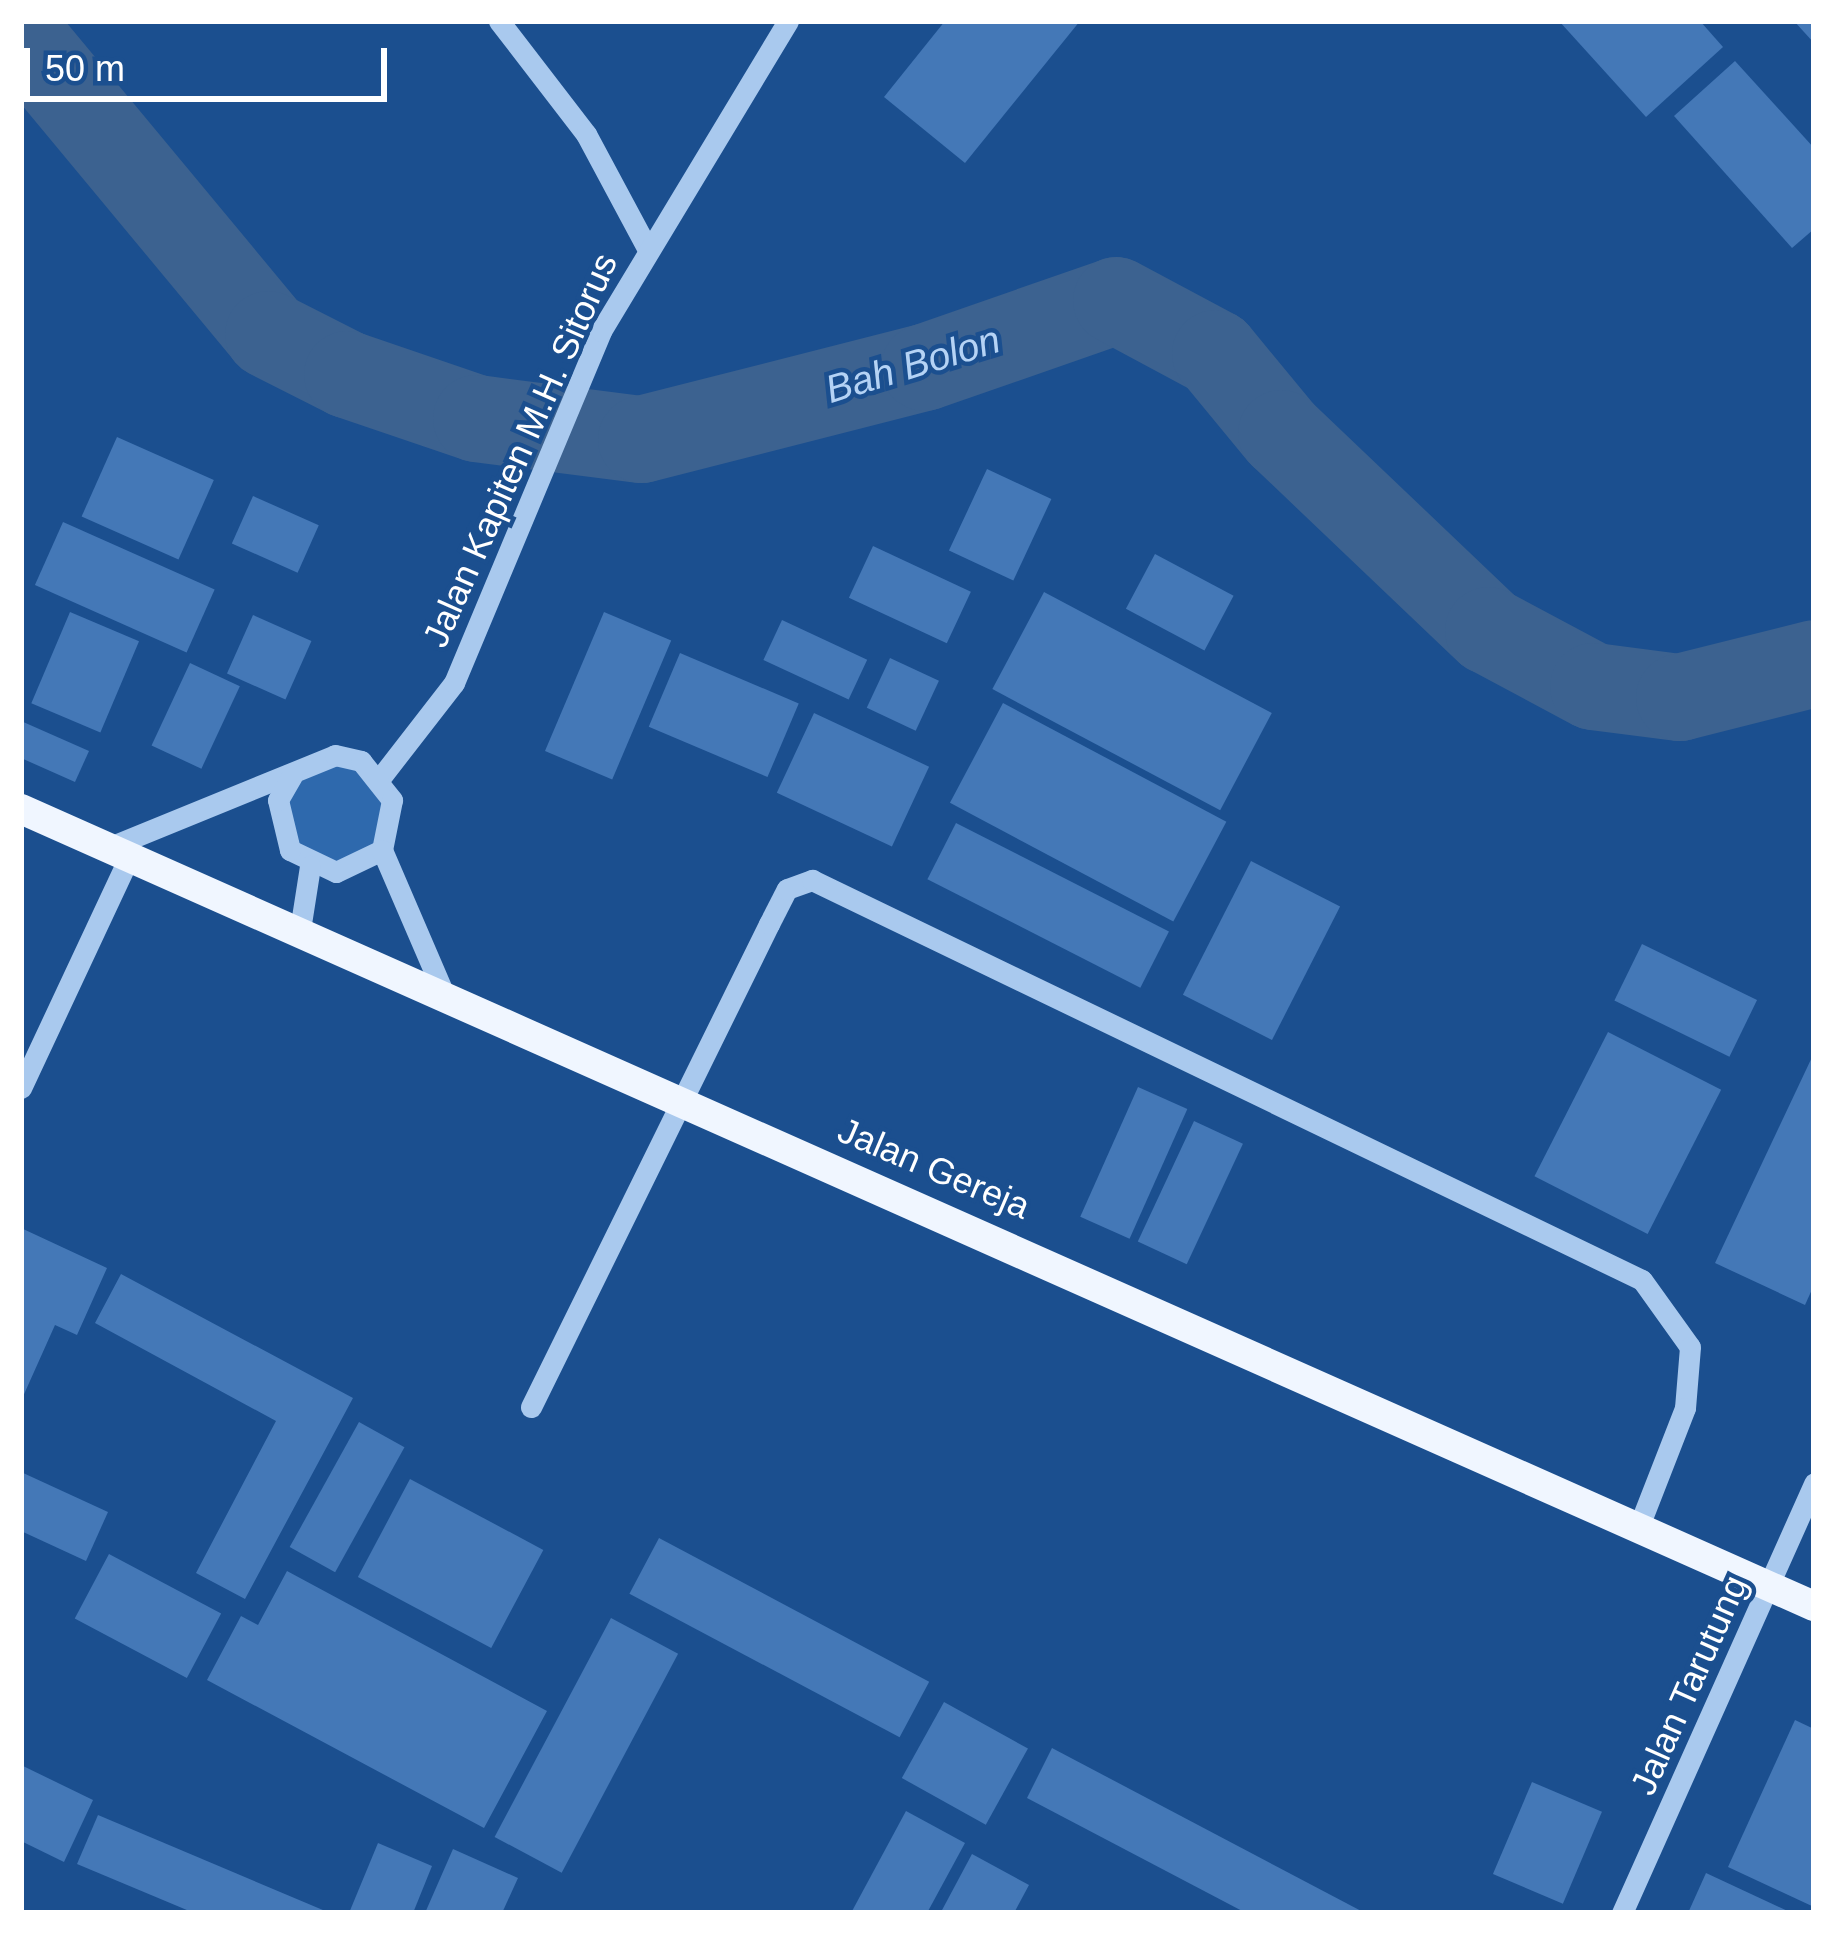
<!DOCTYPE html>
<html>
<head>
<meta charset="utf-8">
<style>
	body { margin:0 }
	#map { position:relative; width:1835px; height:1934px; overflow:hidden; background:#1b4f8f; font-family:Arial,sans-serif }
	div>[style] { position:absolute }
	.green>* { inset:0; background:#2e69ad }
	.river>* { height:87px; margin:-43.5px; padding:0 43.5px; transform-origin:43.5px; border-radius:43.5px; background:#3c6290 }
	.building>* { inset:0; background:#4478b7; transform-origin:0 0 }
	.minor>* { height:21px; margin:-10.5px; padding:0 10.5px; transform-origin:10.5px; border-radius:10.5px; background:#a9c9ee }
	.major>* { height:30px; margin:-15px; padding:0 15px; transform-origin:15px; border-radius:15px; background:#f0f6ff }
	span { translate:-50% -50%; white-space:nowrap; text-align:center; line-height:1.15; -webkit-text-stroke:9px #1b4f8f; paint-order:stroke }
	.street-label { font-size:36px; color:#fff }
	.water-label { font-size:39px; color:#b5d3f5; font-style:italic }
	.frame { position:absolute; inset:0; border:24px solid #fff; pointer-events:none }
	.scale { position:absolute; left:24px; top:48px; width:363px; height:54px; box-sizing:border-box; border:6px solid #fff; border-top:0; padding-left:15px; font-size:36px; line-height:42px; white-space:nowrap; color:#fff; -webkit-text-stroke:9px #1b4f8f; paint-order:stroke }
</style>
</head>
<body>
<div id="map">
	<div class="green">
		<div style="clip-path:polygon(352px 762px,387px 793px,383px 840px,345px 866px,300px 852px,283px 809px,306px 768px)"></div>
	</div>
	<div class="river">
		<div style="left:21px;top:36px;width:387px;rotate:50.3deg"></div>
		<div style="left:268px;top:334px;width:89px;rotate:26.9deg"></div>
		<div style="left:347px;top:374px;width:136px;rotate:18.8deg"></div>
		<div style="left:476px;top:418px;width:166px;rotate:7.3deg"></div>
		<div style="left:641px;top:439px;width:292px;rotate:-14.3deg"></div>
		<div style="left:924px;top:367px;width:203px;rotate:-19.2deg"></div>
		<div style="left:1116px;top:300px;width:112px;rotate:28.2deg"></div>
		<div style="left:1215px;top:353px;width:104px;rotate:50.5deg"></div>
		<div style="left:1281px;top:433px;width:286px;rotate:43.6deg"></div>
		<div style="left:1488px;top:630px;width:119px;rotate:28.1deg"></div>
		<div style="left:1593px;top:686px;width:87px;rotate:7.3deg"></div>
		<div style="left:1679px;top:697px;width:139px;rotate:-14.1deg"></div>
	</div>
	<div class="building">
		<div style="clip-path:polygon(945px 21px,1080px 21px,965px 163px,884px 97px)"></div>
		<div style="clip-path:polygon(1559px 21px,1700px 21px,1723px 47px,1646px 117px)"></div>
		<div style="clip-path:polygon(1794px 21px,1814px 21px,1814px 43px)"></div>
		<div style="clip-path:polygon(1735px 61px,1814px 148px,1814px 229px,1792px 248px,1674px 116px)"></div>
		<div style="left:117px;top:437px;width:106px;height:87px;rotate:24deg"></div>
		<div style="left:987px;top:469px;width:71px;height:90px;rotate:25deg"></div>
		<div style="left:253px;top:496px;width:72px;height:52px;rotate:24deg"></div>
		<div style="left:63px;top:522px;width:166px;height:69px;rotate:24deg"></div>
		<div style="left:873px;top:546px;width:108px;height:57px;rotate:25deg"></div>
		<div style="left:1155px;top:554px;width:89px;height:62px;rotate:28deg"></div>
		<div style="left:1044px;top:592px;width:258px;height:110px;rotate:28deg"></div>
		<div style="left:70px;top:612px;width:75px;height:99px;rotate:23deg"></div>
		<div style="left:604px;top:612px;width:73px;height:151px;rotate:23deg"></div>
		<div style="left:253px;top:615px;width:64px;height:64px;rotate:24deg"></div>
		<div style="left:782px;top:620px;width:94px;height:44px;rotate:25deg"></div>
		<div style="left:680px;top:653px;width:129px;height:80px;rotate:23deg"></div>
		<div style="left:890px;top:658px;width:54px;height:55px;rotate:25deg"></div>
		<div style="left:190px;top:663px;width:55px;height:91px;rotate:25deg"></div>
		<div style="left:1003px;top:703px;width:253px;height:113px;rotate:28deg"></div>
		<div style="left:814px;top:713px;width:127px;height:88px;rotate:25deg"></div>
		<div style="clip-path:polygon(21px 721px,89px 751px,75px 782px,21px 758px)"></div>
		<div style="left:956px;top:823px;width:239px;height:63px;rotate:27deg"></div>
		<div style="left:1251px;top:861px;width:100px;height:150px;rotate:27deg"></div>
		<div style="left:1642px;top:944px;width:128px;height:63px;rotate:26deg"></div>
		<div style="left:1608px;top:1032px;width:127px;height:162px;rotate:27deg"></div>
		<div style="clip-path:polygon(1814px 1053px,1814px 1285px,1805px 1305px,1715px 1263px)"></div>
		<div style="left:1138px;top:1087px;width:54px;height:142px;rotate:24deg"></div>
		<div style="left:1194px;top:1121px;width:54px;height:133px;rotate:25deg"></div>
		<div style="clip-path:polygon(21px 1228px,107px 1268px,77px 1335px,55px 1325px,21px 1401px)"></div>
		<div style="clip-path:polygon(121px 1274px,353px 1398px,245px 1599px,196px 1573px,276px 1421px,95px 1323px)"></div>
		<div style="left:359px;top:1422px;width:52px;height:143px;rotate:29deg"></div>
		<div style="clip-path:polygon(21px 1472px,108px 1512px,86px 1561px,21px 1531px)"></div>
		<div style="left:410px;top:1479px;width:151px;height:111px;rotate:28deg"></div>
		<div style="left:659px;top:1538px;width:306px;height:63px;rotate:28deg"></div>
		<div style="left:109px;top:1554px;width:127px;height:73px;rotate:28deg"></div>
		<div style="clip-path:polygon(287px 1571px,547px 1711px,484px 1828px,207px 1680px,241px 1616px,258px 1625px)"></div>
		<div style="left:611px;top:1618px;width:76px;height:248px;rotate:28deg"></div>
		<div style="left:944px;top:1702px;width:96px;height:87px;rotate:29deg"></div>
		<div style="clip-path:polygon(1795px 1720px,1814px 1729px,1814px 1907px,1728px 1867px)"></div>
		<div style="clip-path:polygon(1052px 1748px,1365px 1913px,1246px 1913px,1027px 1798px)"></div>
		<div style="clip-path:polygon(21px 1765px,93px 1800px,64px 1862px,21px 1841px)"></div>
		<div style="left:1532px;top:1782px;width:76px;height:100px;rotate:23deg"></div>
		<div style="clip-path:polygon(906px 1811px,965px 1843px,927px 1913px,851px 1913px)"></div>
		<div style="clip-path:polygon(98px 1815px,330px 1913px,194px 1913px,77px 1864px)"></div>
		<div style="clip-path:polygon(378px 1843px,432px 1866px,413px 1913px,349px 1913px)"></div>
		<div style="clip-path:polygon(453px 1849px,518px 1878px,502px 1913px,425px 1913px)"></div>
		<div style="clip-path:polygon(972px 1854px,1029px 1885px,1014px 1913px,941px 1912px)"></div>
		<div style="clip-path:polygon(1706px 1873px,1792px 1913px,1688px 1913px)"></div>
	</div>
	<div class="minor">
		<div style="left:499px;top:21px;width:143px;rotate:52.4deg"></div>
		<div style="left:586px;top:134px;width:127px;rotate:61.8deg"></div>
		<div style="left:381px;top:777px;width:119px;rotate:-52.2deg"></div>
		<div style="left:454px;top:683px;width:381px;rotate:-67.3deg"></div>
		<div style="left:601px;top:331px;width:362px;rotate:-58.9deg"></div>
		<div style="left:110px;top:847px;width:243px;rotate:-22.2deg"></div>
		<div style="left:335px;top:755px;width:27px;rotate:13deg"></div>
		<div style="left:361px;top:761px;width:50px;rotate:51.5deg"></div>
		<div style="left:392px;top:800px;width:51px;rotate:101.3deg"></div>
		<div style="left:382px;top:850px;width:51px;rotate:154.4deg"></div>
		<div style="left:336px;top:872px;width:51px;rotate:-154.4deg"></div>
		<div style="left:290px;top:850px;width:51px;rotate:-103.5deg"></div>
		<div style="left:278px;top:800px;width:28px;rotate:-60deg"></div>
		<div style="left:382px;top:850px;width:159px;rotate:66.7deg"></div>
		<div style="left:300px;top:930px;width:65px;rotate:-81.1deg"></div>
		<div style="left:21px;top:1088px;width:257px;rotate:-64.9deg"></div>
		<div style="left:531px;top:1407px;width:538px;rotate:-63.77deg"></div>
		<div style="left:769px;top:924px;width:39px;rotate:-63deg"></div>
		<div style="left:787px;top:889px;width:27px;rotate:-20deg"></div>
		<div style="left:812px;top:880px;width:921px;rotate:25.73deg"></div>
		<div style="left:1642px;top:1280px;width:82px;rotate:54.4deg"></div>
		<div style="left:1690px;top:1347px;width:61px;rotate:94.7deg"></div>
		<div style="left:1685px;top:1408px;width:127px;rotate:111.3deg"></div>
		<div style="left:1622px;top:1913px;width:471px;rotate:-65.9deg"></div>
	</div>
	<div class="major">
		<div style="left:21px;top:809px;width:1962px;rotate:23.97deg"></div>
	</div>
	<div class="street-label">
		<span style="left:520px;top:450px;rotate:-66deg">Jalan Kapiten M.H. Sitorus</span>
		<span style="left:934px;top:1168px;rotate:23deg">Jalan Gereja</span>
		<span style="left:1689px;top:1685px;rotate:-66deg">Jalan Tarutung</span>
	</div>
	<div class="water-label">
		<span style="left:913px;top:365px;rotate:-17deg">Bah Bolon</span>
	</div>
	<div class="frame"></div>
	<div class="scale">50 m</div>
</div>
</body>
</html>
